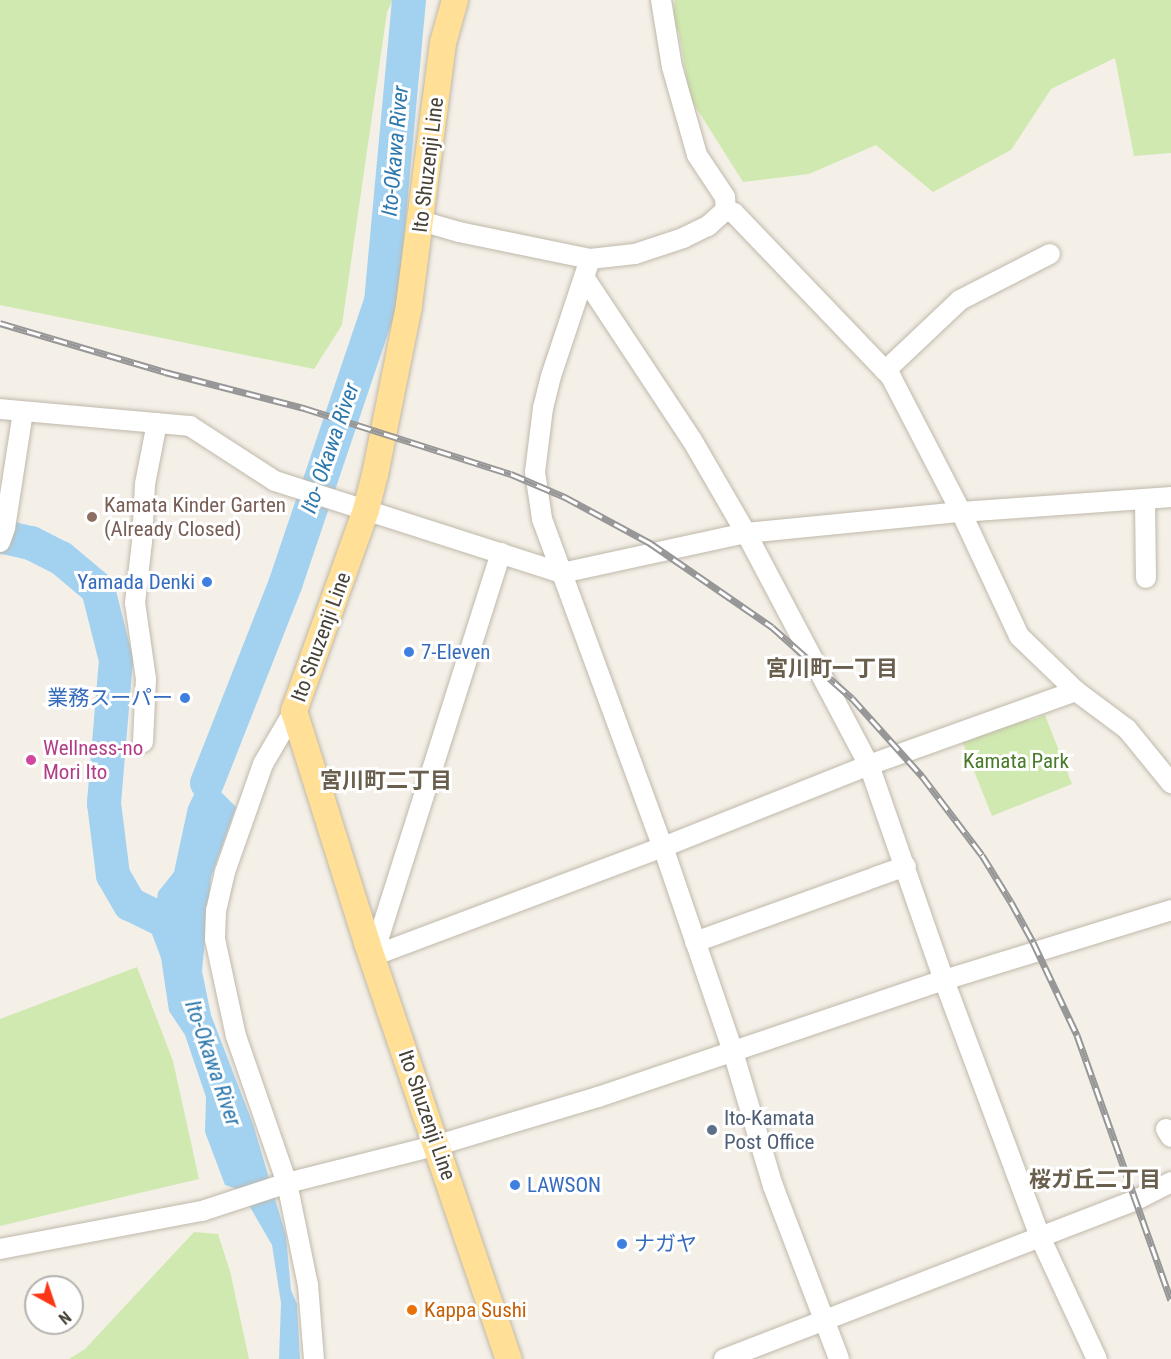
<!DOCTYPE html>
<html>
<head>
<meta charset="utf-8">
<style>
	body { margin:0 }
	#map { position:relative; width:1171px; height:1359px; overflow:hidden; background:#f4f0e8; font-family:"Roboto Condensed","Noto Sans JP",sans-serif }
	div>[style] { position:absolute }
	.green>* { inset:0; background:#d0e9b0 }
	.water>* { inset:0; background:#a3d2f1 }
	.river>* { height:34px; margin:-17px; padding:0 17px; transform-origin:17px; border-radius:17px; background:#a3d2f1 }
	.roads { filter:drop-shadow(0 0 2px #c0b8aa) drop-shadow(0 0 2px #c0b8aa) }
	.minor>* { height:20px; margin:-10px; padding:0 10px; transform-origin:10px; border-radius:10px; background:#fff }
	.major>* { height:26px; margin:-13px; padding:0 13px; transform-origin:13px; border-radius:13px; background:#ffe096 }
	.rail>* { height:7px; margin-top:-3.5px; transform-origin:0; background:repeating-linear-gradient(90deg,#fff 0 14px,#979797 0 28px); box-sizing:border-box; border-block:2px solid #979797 }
	.dots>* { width:16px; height:16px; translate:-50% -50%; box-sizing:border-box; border:3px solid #fff; border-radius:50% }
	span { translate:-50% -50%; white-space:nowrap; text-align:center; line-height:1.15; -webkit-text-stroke:6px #fff; paint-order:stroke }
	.street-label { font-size:21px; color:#474136 }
	.education-label { font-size:21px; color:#785e54 }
	.left { translate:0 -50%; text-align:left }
	.shop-label { font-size:21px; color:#366cbe }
	.right { translate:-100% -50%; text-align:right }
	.hotel-label { font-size:21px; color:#b23c85 }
	.park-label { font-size:21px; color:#487a28 }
	.service-label { font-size:21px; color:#4e5e75 }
	.food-label { font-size:21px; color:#c56008 }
	.water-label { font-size:22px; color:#2d78ad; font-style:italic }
	.neighbourhood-label { font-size:22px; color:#6a5e4d; font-weight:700 }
	.north { position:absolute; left:24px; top:1275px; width:60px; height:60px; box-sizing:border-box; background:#fff; border:2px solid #b5b3af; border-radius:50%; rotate:140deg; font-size:16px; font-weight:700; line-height:24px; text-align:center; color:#474136 }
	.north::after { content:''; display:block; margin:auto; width:21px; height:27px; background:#fc3717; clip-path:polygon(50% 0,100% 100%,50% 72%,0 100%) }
</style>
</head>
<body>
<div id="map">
	<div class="green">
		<div style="clip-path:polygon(0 0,393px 0,387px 12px,342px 325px,314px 369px,0 305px)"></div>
		<div style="clip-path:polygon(675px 0,1171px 0,1171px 153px,1134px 156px,1115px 58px,1051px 89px,1011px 150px,933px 192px,876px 145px,809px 174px,743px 182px,690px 98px,679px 33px,672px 21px)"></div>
		<div style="clip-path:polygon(1023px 705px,1029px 721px,1045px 715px,1072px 784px,992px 816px,958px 731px)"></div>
		<div style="clip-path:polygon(137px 967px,173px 1061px,199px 1179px,0 1226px,0 1019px)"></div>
		<div style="clip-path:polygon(194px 1232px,218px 1234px,230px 1271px,249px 1359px,69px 1359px,85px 1349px)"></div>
	</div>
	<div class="water">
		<div style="clip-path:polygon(235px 725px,215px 786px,236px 807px,211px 877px,202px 971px,211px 1015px,253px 1124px,286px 1236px,291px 1290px,297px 1304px,300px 1359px,279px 1359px,281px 1303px,272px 1245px,240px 1190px,225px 1185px,205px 1132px,206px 1097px,185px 1035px,169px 1011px,161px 958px,152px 934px,158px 892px,174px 872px,188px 807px,207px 767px)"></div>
	</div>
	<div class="river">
		<div style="left:0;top:536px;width:32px;rotate:13deg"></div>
		<div style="left:31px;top:543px;width:34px;rotate:27deg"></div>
		<div style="left:61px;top:558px;width:48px;rotate:40deg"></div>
		<div style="left:98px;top:589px;width:73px;rotate:75.8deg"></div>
		<div style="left:116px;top:660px;width:144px;rotate:94.8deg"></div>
		<div style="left:104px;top:803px;width:73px;rotate:82.9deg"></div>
		<div style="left:113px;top:875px;width:34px;rotate:60deg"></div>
		<div style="left:130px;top:904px;width:55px;rotate:26.1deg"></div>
		<div style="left:207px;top:783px;width:216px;rotate:-68.5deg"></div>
		<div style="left:286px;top:582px;width:296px;rotate:-71.3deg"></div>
		<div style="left:381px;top:302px;width:303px;rotate:-84.7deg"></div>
	</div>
	<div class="roads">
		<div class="minor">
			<div style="left:661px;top:0;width:68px;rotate:80.7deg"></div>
			<div style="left:672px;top:67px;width:91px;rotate:74.1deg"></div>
			<div style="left:697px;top:155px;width:50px;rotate:56.3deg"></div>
			<div style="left:725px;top:197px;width:13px;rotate:86deg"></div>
			<div style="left:726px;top:210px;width:9px;rotate:21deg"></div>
			<div style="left:734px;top:213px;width:227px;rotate:46.2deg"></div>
			<div style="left:891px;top:377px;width:152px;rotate:62.6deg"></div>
			<div style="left:961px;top:512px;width:137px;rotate:64.9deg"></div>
			<div style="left:1019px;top:636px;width:79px;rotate:44deg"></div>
			<div style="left:1076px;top:691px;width:64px;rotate:36.7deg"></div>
			<div style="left:1127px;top:729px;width:70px;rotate:50.8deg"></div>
			<div style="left:421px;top:221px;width:40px;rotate:16deg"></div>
			<div style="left:459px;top:232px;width:134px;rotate:11.6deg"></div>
			<div style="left:590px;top:259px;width:45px;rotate:-6.3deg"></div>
			<div style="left:635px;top:254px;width:51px;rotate:-18.4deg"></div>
			<div style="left:683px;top:238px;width:28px;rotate:-26deg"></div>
			<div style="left:708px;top:226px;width:24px;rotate:-42deg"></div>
			<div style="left:590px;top:259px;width:123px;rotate:108.4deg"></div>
			<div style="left:551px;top:376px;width:33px;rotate:104deg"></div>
			<div style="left:543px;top:408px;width:64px;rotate:97.1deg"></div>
			<div style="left:535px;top:472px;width:48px;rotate:81.5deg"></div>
			<div style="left:542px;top:519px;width:350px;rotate:69.8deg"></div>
			<div style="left:663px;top:847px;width:217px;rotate:71.1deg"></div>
			<div style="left:733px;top:1052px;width:140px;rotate:73.4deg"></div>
			<div style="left:773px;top:1186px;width:185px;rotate:69.1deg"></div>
			<div style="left:586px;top:280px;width:192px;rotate:56.5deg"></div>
			<div style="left:692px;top:440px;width:108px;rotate:59.9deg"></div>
			<div style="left:746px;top:533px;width:263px;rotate:62.1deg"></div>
			<div style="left:869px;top:765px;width:228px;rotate:70.8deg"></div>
			<div style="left:944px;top:980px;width:274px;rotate:69.5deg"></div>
			<div style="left:1040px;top:1237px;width:135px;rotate:65deg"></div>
			<div style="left:885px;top:371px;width:103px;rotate:-43.4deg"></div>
			<div style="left:960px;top:300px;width:101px;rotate:-27.1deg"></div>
			<div style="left:0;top:409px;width:191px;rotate:5.1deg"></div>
			<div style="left:190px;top:426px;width:101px;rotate:32.9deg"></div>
			<div style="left:275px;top:481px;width:301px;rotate:17.8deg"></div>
			<div style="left:562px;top:573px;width:188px;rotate:-12.3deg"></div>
			<div style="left:746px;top:533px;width:216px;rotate:-5.6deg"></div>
			<div style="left:961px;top:512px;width:211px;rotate:-4.1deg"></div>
			<div style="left:1145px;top:499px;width:79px;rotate:89.3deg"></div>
			<div style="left:0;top:542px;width:15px;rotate:-70deg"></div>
			<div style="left:5px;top:528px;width:117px;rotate:-81.2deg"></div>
			<div style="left:294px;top:711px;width:61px;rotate:120.3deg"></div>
			<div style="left:263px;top:764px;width:114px;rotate:109.4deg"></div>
			<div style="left:225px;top:872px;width:39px;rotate:103deg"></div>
			<div style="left:216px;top:910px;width:29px;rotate:92deg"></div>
			<div style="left:215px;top:939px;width:99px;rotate:77.8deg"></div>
			<div style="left:236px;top:1036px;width:156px;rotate:70.9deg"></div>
			<div style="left:287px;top:1183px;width:104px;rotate:78.4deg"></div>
			<div style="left:308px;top:1285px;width:74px;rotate:85.4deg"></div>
			<div style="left:143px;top:742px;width:63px;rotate:-87.3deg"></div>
			<div style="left:146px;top:679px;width:77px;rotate:-98.2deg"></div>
			<div style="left:135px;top:603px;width:61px;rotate:-83.5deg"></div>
			<div style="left:142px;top:542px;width:58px;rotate:-87deg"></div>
			<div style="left:145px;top:484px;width:62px;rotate:-78.9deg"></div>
			<div style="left:695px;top:942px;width:224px;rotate:-19.8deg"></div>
			<div style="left:373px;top:956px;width:310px;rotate:-20.6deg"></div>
			<div style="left:663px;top:847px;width:222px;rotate:-21.7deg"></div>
			<div style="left:869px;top:765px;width:220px;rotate:-19.7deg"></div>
			<div style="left:373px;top:956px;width:423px;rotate:-72.4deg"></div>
			<div style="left:1166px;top:1129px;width:9px;rotate:58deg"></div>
			<div style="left:0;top:1249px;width:206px;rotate:-10.7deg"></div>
			<div style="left:202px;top:1211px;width:89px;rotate:-18.2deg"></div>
			<div style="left:287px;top:1183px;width:156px;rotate:-14.1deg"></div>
			<div style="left:438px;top:1145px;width:167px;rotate:-16.7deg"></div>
			<div style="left:598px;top:1097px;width:365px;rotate:-18.7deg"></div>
			<div style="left:944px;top:980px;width:238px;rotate:-17.1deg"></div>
			<div style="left:724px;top:1359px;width:442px;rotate:-21.1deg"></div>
			<div style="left:1136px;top:1200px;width:39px;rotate:-27deg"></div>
		</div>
		<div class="major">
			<div style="left:455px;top:0;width:45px;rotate:105.6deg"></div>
			<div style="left:443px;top:43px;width:265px;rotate:97.4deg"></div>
			<div style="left:409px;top:306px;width:171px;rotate:101.4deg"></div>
			<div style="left:375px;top:474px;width:37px;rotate:104deg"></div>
			<div style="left:366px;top:510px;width:214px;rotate:109.7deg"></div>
			<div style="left:294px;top:711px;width:243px;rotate:72.5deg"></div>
			<div style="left:367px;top:943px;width:440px;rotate:71.2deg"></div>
		</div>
	</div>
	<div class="rail">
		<div style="left:0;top:323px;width:172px;rotate:16.5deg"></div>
		<div style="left:165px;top:372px;width:144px;rotate:14.5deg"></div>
		<div style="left:304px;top:408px;width:217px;rotate:17.7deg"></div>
		<div style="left:511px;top:474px;width:59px;rotate:23.1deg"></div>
		<div style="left:565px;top:497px;width:97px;rotate:28.4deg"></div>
		<div style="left:650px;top:543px;width:148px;rotate:34.5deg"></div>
		<div style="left:772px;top:627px;width:107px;rotate:41.6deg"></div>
		<div style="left:852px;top:698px;width:105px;rotate:48.1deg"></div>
		<div style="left:922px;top:776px;width:99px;rotate:52.8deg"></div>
		<div style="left:982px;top:855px;width:55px;rotate:58.3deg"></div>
		<div style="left:1011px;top:902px;width:46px;rotate:61.2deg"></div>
		<div style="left:1033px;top:942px;width:103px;rotate:64.7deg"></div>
		<div style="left:1077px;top:1035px;width:281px;rotate:70.5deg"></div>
	</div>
	<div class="dots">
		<div style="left:92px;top:517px;background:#8d6e63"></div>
		<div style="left:207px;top:582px;background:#3f7fe0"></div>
		<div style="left:409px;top:652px;background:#3f7fe0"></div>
		<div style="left:185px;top:698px;background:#3f7fe0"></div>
		<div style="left:31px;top:760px;background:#d1479c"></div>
		<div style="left:712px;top:1130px;background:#5c6f8a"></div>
		<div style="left:515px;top:1185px;background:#3f7fe0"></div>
		<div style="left:622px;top:1244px;background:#3f7fe0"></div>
		<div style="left:412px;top:1310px;background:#e8710a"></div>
	</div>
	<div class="street-label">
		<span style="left:428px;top:165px;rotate:-83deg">Ito Shuzenji Line</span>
		<span style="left:321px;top:637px;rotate:-70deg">Ito Shuzenji Line</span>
		<span style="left:427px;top:1115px;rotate:71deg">Ito Shuzenji Line</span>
	</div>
	<div class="education-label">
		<span class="left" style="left:104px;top:517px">Kamata Kinder Garten<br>(Already Closed)</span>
	</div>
	<div class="shop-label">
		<span class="right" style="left:195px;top:582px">Yamada Denki</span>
		<span class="left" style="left:421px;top:652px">7-Eleven</span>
		<span class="right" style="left:173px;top:698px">業務スーパー</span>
		<span class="left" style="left:527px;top:1185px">LAWSON</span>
		<span class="left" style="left:634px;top:1244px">ナガヤ</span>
	</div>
	<div class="hotel-label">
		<span class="left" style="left:43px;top:760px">Wellness-no<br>Mori Ito</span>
	</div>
	<div class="park-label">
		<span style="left:1016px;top:761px">Kamata Park</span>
	</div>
	<div class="service-label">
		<span class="left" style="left:724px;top:1130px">Ito-Kamata<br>Post Office</span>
	</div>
	<div class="food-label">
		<span class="left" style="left:424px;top:1310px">Kappa Sushi</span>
	</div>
	<div class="water-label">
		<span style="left:395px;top:151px;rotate:-85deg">Ito-Okawa River</span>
		<span style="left:330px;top:448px;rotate:-71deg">Ito- Okawa River</span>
		<span style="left:213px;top:1063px;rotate:71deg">Ito-Okawa River</span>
	</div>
	<div class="neighbourhood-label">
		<span style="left:832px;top:669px">宮川町一丁目</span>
		<span style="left:386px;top:781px">宮川町二丁目</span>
		<span style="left:1095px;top:1180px">桜ガ丘二丁目</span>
	</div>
	<div class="north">N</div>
</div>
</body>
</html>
